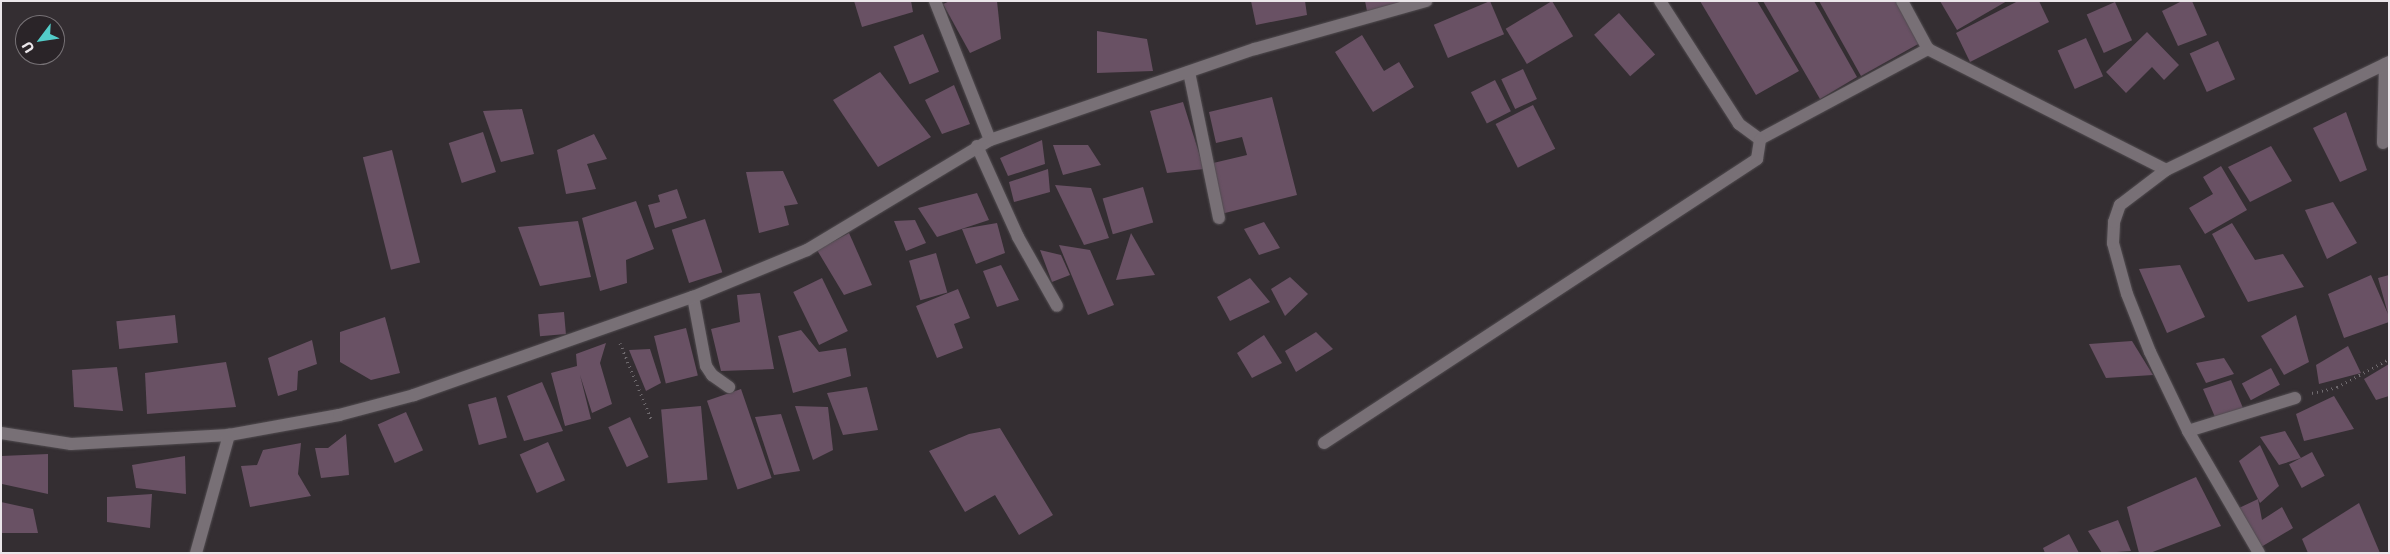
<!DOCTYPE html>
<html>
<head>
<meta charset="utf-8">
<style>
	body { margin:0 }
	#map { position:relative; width:2390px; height:554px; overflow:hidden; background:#342e32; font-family:Commissioner,sans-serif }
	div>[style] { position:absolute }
	.building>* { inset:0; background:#695164; transform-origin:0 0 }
	.path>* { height:3px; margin-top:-1.5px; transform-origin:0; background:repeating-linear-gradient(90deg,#706b6f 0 1px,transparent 0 5px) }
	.roads { filter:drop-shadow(0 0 1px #514c50) drop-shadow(0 0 1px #514c50) }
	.lane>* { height:12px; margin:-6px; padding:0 6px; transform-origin:6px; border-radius:6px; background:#787076 }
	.street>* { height:12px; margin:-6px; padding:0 6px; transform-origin:6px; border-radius:6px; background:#787076 }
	span { translate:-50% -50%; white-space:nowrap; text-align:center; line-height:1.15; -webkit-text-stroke:4px #2a2428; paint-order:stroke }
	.frame { position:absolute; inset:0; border:2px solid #ebe6ea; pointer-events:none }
	.north { position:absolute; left:15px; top:15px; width:50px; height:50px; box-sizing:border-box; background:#2a2428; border:1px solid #777276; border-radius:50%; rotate:239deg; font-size:14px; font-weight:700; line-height:20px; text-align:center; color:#ebe6ea }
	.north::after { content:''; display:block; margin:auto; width:18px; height:22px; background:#53cdc9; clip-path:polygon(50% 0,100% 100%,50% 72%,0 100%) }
</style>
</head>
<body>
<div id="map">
	<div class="building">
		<div style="clip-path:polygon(854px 1px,911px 1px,913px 12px,862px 27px)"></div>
		<div style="clip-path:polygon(950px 1px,997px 1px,1001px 39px,970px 53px,943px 4px)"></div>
		<div style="clip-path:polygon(1251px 1px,1305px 1px,1307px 15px,1256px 25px)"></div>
		<div style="clip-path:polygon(1365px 1px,1411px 1px,1411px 2px,1367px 11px)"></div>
		<div style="left:1490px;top:1px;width:36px;height:61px;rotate:67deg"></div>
		<div style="left:1552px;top:1px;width:41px;height:54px;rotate:59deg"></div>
		<div style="clip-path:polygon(1700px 1px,1757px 1px,1799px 71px,1756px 95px)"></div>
		<div style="clip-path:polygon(1763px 1px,1814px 1px,1857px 77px,1820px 99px)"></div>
		<div style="clip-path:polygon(1819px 1px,1896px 1px,1920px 43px,1861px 76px)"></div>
		<div style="clip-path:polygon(1940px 1px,2007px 1px,1957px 30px)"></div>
		<div style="clip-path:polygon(2018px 1px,2039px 1px,2049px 22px,1970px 62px,1956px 33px)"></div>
		<div style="clip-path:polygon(2182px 1px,2192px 1px,2207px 35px,2178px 46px,2162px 11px)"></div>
		<div style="left:2115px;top:2px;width:42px;height:31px;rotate:66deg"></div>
		<div style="left:1619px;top:13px;width:55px;height:33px;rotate:49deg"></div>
		<div style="clip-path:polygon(1097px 31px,1147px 39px,1153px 71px,1097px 73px)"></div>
		<div style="clip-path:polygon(2147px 32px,2179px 65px,2164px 80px,2152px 67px,2126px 93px,2106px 72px)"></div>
		<div style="left:923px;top:34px;width:41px;height:32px;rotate:67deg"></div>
		<div style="clip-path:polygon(1362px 35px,1384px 71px,1399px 62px,1414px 87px,1373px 112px,1335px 52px)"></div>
		<div style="left:2086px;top:38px;width:42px;height:31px;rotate:66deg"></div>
		<div style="left:2218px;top:41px;width:42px;height:31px;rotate:66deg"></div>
		<div style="left:1523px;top:69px;width:33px;height:24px;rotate:65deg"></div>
		<div style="clip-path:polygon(880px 72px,931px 137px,878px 167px,833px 100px)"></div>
		<div style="left:1495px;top:80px;width:35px;height:27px;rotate:63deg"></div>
		<div style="clip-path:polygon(954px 85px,970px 124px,942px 134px,925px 100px)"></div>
		<div style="clip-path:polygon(1272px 97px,1297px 195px,1221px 214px,1209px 164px,1247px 155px,1242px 137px,1216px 143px,1209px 112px)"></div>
		<div style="clip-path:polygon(1183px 102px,1204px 169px,1167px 173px,1150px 111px)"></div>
		<div style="left:1533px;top:105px;width:49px;height:42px;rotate:63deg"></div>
		<div style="clip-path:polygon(522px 109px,534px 154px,501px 162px,483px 111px)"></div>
		<div style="clip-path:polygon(2346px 112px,2367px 170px,2340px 182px,2313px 128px)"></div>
		<div style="left:483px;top:132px;width:42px;height:36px;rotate:72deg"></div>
		<div style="clip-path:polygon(594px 134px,607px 159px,587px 164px,596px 189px,566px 194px,557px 150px)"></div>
		<div style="clip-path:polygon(1042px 140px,1045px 164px,1008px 176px,1000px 158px)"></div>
		<div style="clip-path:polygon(1053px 145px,1088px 145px,1101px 165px,1063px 175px)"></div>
		<div style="clip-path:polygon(2271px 146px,2292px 181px,2250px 202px,2228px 167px)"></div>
		<div style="left:392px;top:150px;width:116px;height:30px;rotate:76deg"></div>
		<div style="clip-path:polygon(2221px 166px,2247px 210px,2205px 234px,2189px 208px,2213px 194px,2203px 177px)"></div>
		<div style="clip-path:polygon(1048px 169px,1050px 192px,1014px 202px,1009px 182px)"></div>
		<div style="clip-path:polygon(783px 171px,798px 204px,784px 206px,789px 225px,759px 233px,746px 172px)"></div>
		<div style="clip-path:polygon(1055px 185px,1091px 188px,1109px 238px,1084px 245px)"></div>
		<div style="left:1143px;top:187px;width:37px;height:42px;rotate:74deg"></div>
		<div style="clip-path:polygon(677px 189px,687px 218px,655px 228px,648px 205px,660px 202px,658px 195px)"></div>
		<div style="clip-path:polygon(977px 193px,989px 220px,937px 237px,918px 208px)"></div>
		<div style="clip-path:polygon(636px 201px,654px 249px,626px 260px,627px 283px,600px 291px,582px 218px)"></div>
		<div style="clip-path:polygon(2333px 202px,2357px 243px,2327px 259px,2305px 210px)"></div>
		<div style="left:705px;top:219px;width:56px;height:35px;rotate:72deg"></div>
		<div style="clip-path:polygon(915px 220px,926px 243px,906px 251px,894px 221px)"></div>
		<div style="clip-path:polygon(578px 221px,591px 277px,540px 286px,518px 227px)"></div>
		<div style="clip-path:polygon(1264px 222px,1280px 248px,1259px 255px,1244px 229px)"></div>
		<div style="clip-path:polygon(997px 223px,1005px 253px,976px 264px,962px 229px)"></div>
		<div style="clip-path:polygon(2232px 223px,2255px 260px,2283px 254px,2304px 287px,2248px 302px,2212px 234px)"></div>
		<div style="clip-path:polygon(849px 233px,872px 285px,844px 295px,817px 250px)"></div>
		<div style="clip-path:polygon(1131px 233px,1155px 275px,1116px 280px)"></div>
		<div style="clip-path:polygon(1059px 245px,1090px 250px,1114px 305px,1088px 315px)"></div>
		<div style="clip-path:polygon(1040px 250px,1061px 255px,1070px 275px,1052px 282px)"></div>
		<div style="left:936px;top:253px;width:41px;height:28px;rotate:74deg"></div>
		<div style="clip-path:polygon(1001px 265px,1019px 300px,997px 307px,983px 271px)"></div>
		<div style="clip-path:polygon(2180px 265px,2205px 317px,2167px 333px,2139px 269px)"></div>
		<div style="clip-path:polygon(2371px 275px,2388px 314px,2378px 278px,2389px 275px,2389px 322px,2344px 338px,2328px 294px)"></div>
		<div style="clip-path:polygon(1290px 277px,1308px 294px,1285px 316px,1271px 289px)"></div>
		<div style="left:822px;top:278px;width:59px;height:32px;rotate:64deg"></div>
		<div style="clip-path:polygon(1250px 278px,1270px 302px,1230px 321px,1217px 297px)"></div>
		<div style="clip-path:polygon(958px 289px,970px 318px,954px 324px,963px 348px,937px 358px,916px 306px)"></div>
		<div style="clip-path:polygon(760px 293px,774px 369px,721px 371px,711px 329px,740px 322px,737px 295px)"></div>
		<div style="left:564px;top:312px;width:22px;height:26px;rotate:85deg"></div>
		<div style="left:175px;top:315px;width:28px;height:59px;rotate:84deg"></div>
		<div style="clip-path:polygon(2296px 315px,2309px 362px,2284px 375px,2261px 336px)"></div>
		<div style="clip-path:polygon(385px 317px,400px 373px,371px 380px,340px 362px,340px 332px)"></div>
		<div style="left:686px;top:328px;width:49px;height:33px;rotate:76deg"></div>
		<div style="clip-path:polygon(801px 330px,819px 352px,846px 348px,851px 376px,793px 393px,778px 336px)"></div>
		<div style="clip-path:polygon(1316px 332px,1333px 349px,1296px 372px,1285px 351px)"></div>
		<div style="clip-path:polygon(1264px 335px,1282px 363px,1252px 378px,1237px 353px)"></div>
		<div style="clip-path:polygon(312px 340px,317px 364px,298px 371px,297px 390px,278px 396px,268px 358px)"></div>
		<div style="clip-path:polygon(2132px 341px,2153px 375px,2106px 378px,2089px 344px)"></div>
		<div style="clip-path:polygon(606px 343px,600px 363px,612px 404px,592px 413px,580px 375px,591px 419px,565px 426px,551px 373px,577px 366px,576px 354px)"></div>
		<div style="clip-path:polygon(2348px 346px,2361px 373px,2319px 384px,2316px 365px)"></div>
		<div style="clip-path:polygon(650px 349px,661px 383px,646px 391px,629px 350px)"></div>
		<div style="clip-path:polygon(2224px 358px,2234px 374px,2206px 383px,2196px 363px)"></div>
		<div style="clip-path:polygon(226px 362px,236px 407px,147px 414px,145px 373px)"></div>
		<div style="clip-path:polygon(2389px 364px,2389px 396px,2376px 400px,2364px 379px)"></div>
		<div style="clip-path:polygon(117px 367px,123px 411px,74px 407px,72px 370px)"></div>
		<div style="left:2271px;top:368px;width:19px;height:33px;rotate:62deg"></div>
		<div style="clip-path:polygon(2231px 380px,2243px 408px,2215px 417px,2203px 389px)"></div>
		<div style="clip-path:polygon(542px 382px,563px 431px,524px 441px,507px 396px)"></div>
		<div style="clip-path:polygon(867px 387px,878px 430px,843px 435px,827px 393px)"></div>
		<div style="left:741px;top:389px;width:94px;height:36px;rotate:71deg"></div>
		<div style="clip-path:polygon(2334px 396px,2354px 429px,2304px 441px,2296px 414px)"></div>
		<div style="left:496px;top:397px;width:42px;height:29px;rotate:75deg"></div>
		<div style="left:701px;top:406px;width:74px;height:40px;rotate:85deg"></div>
		<div style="clip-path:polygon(795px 406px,828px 407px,833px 450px,813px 460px)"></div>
		<div style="left:406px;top:412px;width:42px;height:31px;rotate:66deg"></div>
		<div style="clip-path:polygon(781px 414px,800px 471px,774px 475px,755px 417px)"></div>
		<div style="left:630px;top:417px;width:44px;height:24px;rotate:65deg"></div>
		<div style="clip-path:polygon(1000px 428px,1053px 515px,1019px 535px,995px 495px,965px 512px,929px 451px,969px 434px)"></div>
		<div style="clip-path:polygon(2285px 431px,2301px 458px,2279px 465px,2260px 437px)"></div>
		<div style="clip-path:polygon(346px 434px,349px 475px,321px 478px,315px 448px,328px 448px)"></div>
		<div style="left:548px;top:442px;width:42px;height:31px;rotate:66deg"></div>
		<div style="clip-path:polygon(301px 443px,298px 474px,311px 496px,250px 507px,241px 466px,257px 465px,263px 450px)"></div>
		<div style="clip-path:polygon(2260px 445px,2279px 486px,2260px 503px,2239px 461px)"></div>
		<div style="left:2312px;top:452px;width:27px;height:26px;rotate:62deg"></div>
		<div style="clip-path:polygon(48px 454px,48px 494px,2px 484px,1px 456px)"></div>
		<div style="clip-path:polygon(185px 456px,186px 494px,136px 488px,132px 465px)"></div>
		<div style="clip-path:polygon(2196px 477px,2221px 526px,2150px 553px,2139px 553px,2127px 507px)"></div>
		<div style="clip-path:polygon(152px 494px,150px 528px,107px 522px,107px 497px)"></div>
		<div style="clip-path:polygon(2258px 499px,2262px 520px,2282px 507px,2293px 528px,2261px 547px,2239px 508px)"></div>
		<div style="clip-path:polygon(1px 502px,33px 509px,38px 533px,1px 533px)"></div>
		<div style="clip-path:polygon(2359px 503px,2380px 553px,2308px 553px,2302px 539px)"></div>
		<div style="clip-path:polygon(2118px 520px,2131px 551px,2102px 553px,2088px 531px)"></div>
		<div style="clip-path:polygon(2069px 534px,2079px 553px,2045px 553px,2043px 548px)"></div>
	</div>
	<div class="path">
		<div style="left:620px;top:343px;width:84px;rotate:67.7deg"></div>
		<div style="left:2312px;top:393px;width:26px;rotate:-13deg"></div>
		<div style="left:2337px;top:387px;width:59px;rotate:-28.3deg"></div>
	</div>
	<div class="roads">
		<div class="lane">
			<div style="left:2383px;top:143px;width:79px;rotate:-88.5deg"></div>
		</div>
		<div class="street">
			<div style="left:935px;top:1px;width:149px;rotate:68.4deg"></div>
			<div style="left:1660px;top:1px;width:146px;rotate:57.3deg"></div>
			<div style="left:1739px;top:124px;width:26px;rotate:36deg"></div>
			<div style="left:1760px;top:139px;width:191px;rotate:-28.2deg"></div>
			<div style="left:1928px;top:49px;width:267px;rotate:26.9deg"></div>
			<div style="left:1902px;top:1px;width:55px;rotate:61.6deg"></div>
			<div style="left:1189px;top:72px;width:149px;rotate:78.4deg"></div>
			<div style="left:977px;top:146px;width:100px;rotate:65.7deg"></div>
			<div style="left:1018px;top:237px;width:79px;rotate:60.5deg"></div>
			<div style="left:693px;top:297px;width:70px;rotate:79.3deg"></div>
			<div style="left:706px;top:366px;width:11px;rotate:56deg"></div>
			<div style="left:712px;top:375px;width:21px;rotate:35deg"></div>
			<div style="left:2188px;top:431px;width:112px;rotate:-17.1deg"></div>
			<div style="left:1px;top:433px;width:71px;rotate:8.9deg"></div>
			<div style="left:71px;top:444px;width:158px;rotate:-3.3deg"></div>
			<div style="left:229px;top:435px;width:112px;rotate:-10.3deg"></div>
			<div style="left:339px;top:415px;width:78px;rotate:-14.9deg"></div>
			<div style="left:414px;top:395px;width:296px;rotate:-19.4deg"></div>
			<div style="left:693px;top:297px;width:123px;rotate:-22.4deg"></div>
			<div style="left:807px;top:250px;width:214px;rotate:-31deg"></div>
			<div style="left:990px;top:140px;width:280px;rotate:-19deg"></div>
			<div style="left:1255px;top:49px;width:178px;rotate:-15.7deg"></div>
			<div style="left:1324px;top:443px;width:518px;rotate:-33.26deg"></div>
			<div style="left:1757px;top:159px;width:20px;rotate:-81deg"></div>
			<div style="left:196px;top:553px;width:123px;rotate:-74.4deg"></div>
			<div style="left:2259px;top:553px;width:141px;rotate:-120.2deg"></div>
			<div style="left:2188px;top:431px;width:88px;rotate:-115.7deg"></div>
			<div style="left:2150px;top:352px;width:62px;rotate:-111.6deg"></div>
			<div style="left:2127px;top:294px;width:53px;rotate:-105.4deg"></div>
			<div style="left:2113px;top:243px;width:21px;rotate:-87deg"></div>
			<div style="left:2114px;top:222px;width:18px;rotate:-71deg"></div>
			<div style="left:2120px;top:205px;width:58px;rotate:-37.3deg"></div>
			<div style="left:2166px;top:170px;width:248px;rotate:-25.8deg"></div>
		</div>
	</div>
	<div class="frame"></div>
	<div class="north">U</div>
</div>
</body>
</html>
